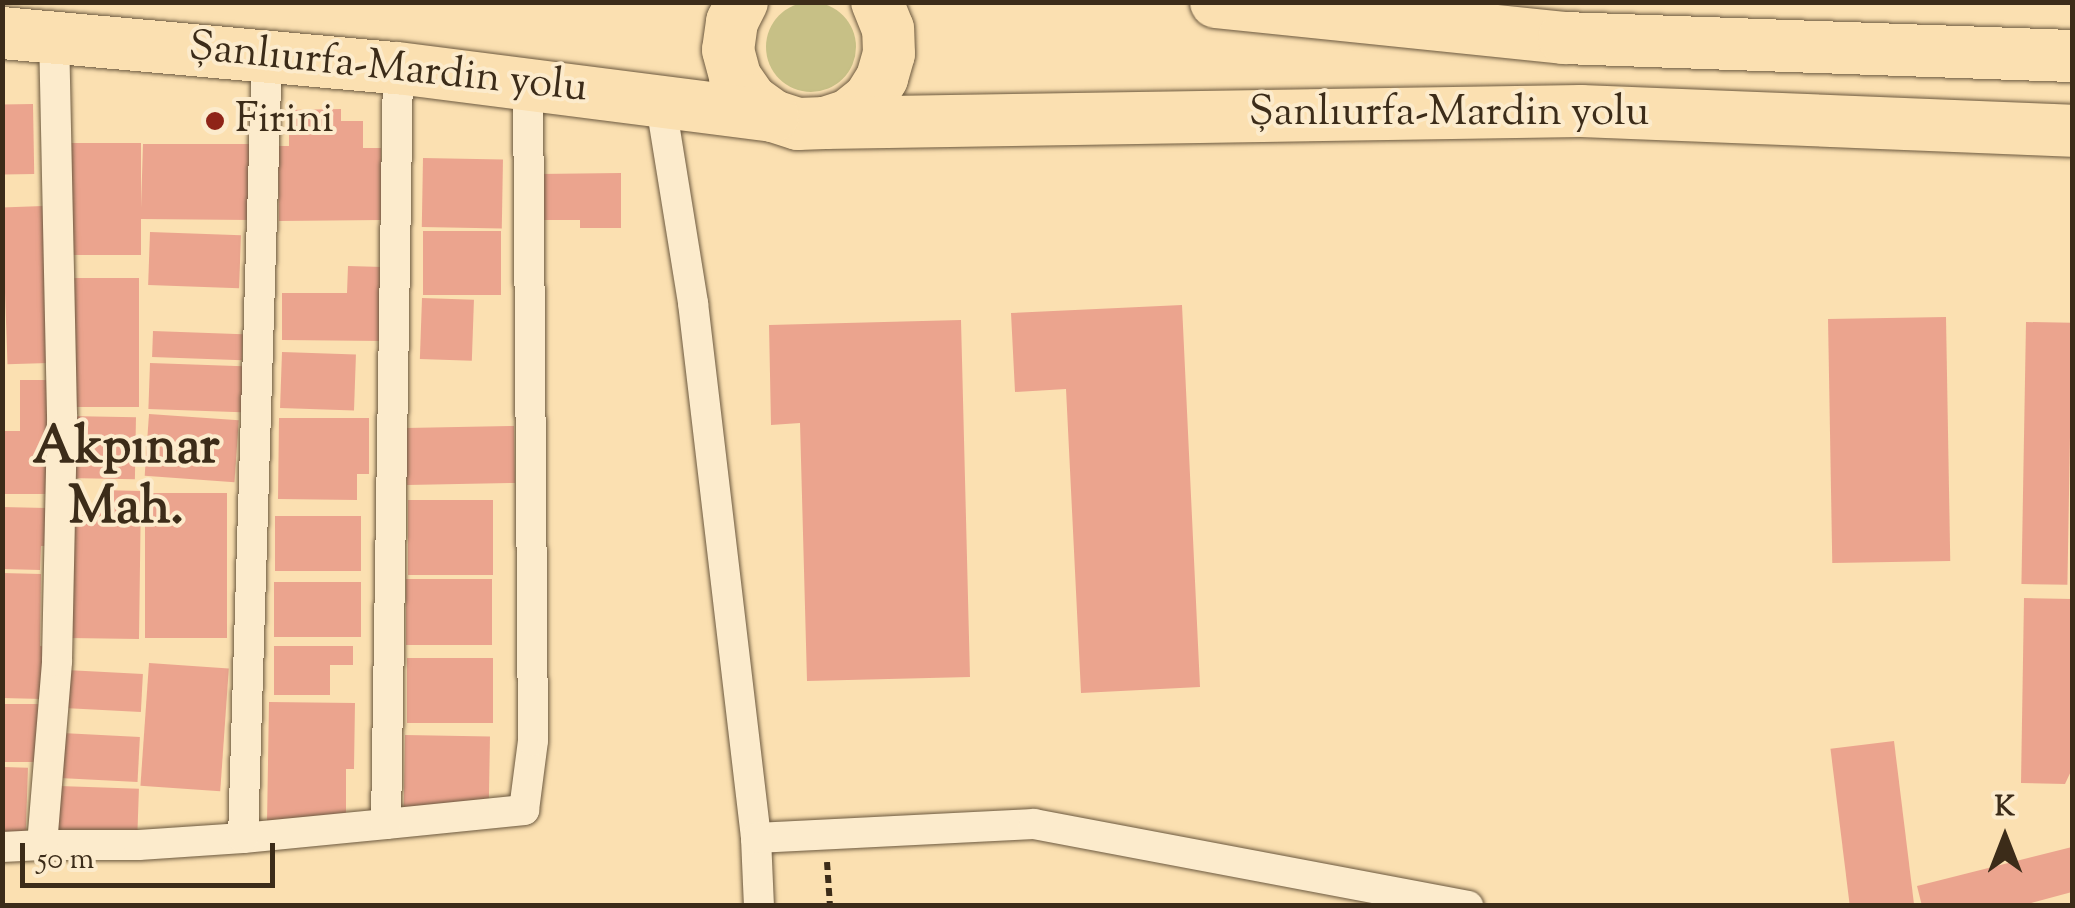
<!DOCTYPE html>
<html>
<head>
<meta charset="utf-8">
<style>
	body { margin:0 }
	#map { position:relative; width:2075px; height:908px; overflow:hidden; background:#fbe0b1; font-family:"Sorts Mill Goudy",serif }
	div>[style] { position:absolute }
	.green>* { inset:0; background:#c7c086 }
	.round { border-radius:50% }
	.building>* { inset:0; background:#eba48e; transform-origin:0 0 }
	.path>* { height:6px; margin-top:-3px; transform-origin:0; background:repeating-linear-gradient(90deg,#3c2c19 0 8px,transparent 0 13px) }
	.roads { filter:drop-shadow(0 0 2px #6c593f) drop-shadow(0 0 2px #6c593f) }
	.minor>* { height:30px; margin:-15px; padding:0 15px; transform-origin:15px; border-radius:15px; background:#fcebcc }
	.trunk>* { height:52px; margin:-26px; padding:0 26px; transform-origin:26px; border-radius:26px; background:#fbe0b1 }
	.dots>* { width:28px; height:28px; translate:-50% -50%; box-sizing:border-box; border:5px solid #fcebcc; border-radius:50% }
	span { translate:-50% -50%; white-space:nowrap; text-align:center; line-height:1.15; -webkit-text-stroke:8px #fcebcc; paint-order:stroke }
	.street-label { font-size:42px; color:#3c2c19 }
	.poi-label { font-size:42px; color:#3c2c19 }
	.left { translate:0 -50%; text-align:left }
	.district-label { font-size:52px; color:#3c2c19; font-weight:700 }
	.frame { position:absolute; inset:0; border:5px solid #3c2c19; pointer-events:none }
	.north { position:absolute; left:1955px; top:788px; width:100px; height:100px; -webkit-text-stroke:8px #fcebcc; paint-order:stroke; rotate:0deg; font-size:28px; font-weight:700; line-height:40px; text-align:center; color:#3c2c19 }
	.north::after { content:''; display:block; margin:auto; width:35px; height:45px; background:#3c2c19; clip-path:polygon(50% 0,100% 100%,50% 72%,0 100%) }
	.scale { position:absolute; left:20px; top:843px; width:255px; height:45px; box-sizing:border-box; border:5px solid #3c2c19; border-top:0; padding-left:12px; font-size:30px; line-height:35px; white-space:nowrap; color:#3c2c19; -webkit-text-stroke:8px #fcebcc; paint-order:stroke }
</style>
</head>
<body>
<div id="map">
	<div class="green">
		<div class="round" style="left:766px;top:2px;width:90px;height:90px"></div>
	</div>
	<div class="building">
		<div style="left:33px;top:104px;width:70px;height:31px;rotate:89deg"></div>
		<div style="clip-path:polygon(341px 109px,341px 121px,363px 121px,363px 148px,381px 148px,381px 220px,279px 221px,278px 146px,289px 146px,289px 110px)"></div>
		<div style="clip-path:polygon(69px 143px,141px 143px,141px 208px,143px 144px,250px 144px,250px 220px,141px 219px,141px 255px,69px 255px)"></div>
		<div style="left:423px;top:158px;width:80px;height:69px;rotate:1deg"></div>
		<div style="clip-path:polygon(621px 173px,621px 228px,580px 228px,580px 220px,538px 220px,538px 174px)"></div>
		<div style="left:43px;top:206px;width:157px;height:41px;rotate:88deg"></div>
		<div style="left:423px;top:231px;width:78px;height:64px"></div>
		<div style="left:150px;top:232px;width:91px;height:53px;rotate:2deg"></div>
		<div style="clip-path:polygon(348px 266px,383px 267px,383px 341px,282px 340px,282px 293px,347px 293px)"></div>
		<div style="left:139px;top:278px;width:129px;height:72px;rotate:90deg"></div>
		<div style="left:422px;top:298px;width:52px;height:61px;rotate:2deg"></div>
		<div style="clip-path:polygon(1182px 305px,1200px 687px,1081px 693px,1066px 389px,1015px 392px,1011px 313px)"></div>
		<div style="left:1946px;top:317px;width:244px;height:118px;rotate:89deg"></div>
		<div style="clip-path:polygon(961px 320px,970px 677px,807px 681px,800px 423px,771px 425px,769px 325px)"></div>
		<div style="left:2026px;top:322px;width:46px;height:262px;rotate:1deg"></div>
		<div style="left:153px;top:331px;width:90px;height:26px;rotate:2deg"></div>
		<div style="left:282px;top:352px;width:74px;height:56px;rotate:2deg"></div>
		<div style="left:150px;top:363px;width:93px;height:46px;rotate:2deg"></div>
		<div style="clip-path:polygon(20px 380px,53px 380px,53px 494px,2px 494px,2px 431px,20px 431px)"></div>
		<div style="left:149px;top:414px;width:90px;height:62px;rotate:4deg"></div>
		<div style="left:68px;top:416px;width:68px;height:62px;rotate:1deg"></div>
		<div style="clip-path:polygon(279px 418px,369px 418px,369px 474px,357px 474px,357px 500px,278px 499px)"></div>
		<div style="left:514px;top:426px;width:57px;height:108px;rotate:89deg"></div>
		<div style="clip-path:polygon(100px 490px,141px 491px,139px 639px,70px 638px,71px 513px,100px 513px)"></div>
		<div style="left:145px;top:493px;width:82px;height:145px"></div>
		<div style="left:408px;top:500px;width:85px;height:75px"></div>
		<div style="clip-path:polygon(2px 507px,46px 508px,52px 546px,41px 546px,40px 570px,2px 569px)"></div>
		<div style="left:275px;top:516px;width:86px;height:55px"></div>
		<div style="clip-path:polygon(2px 573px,41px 574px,40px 646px,50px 647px,43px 699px,2px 698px)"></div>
		<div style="left:406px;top:579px;width:86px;height:66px"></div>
		<div style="left:274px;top:582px;width:87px;height:55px"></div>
		<div style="clip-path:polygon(2024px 598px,2072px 599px,2072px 769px,2065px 784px,2021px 783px)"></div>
		<div style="clip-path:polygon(274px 646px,353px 646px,353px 665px,330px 665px,330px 695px,274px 695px)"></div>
		<div style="left:407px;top:658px;width:86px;height:65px"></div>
		<div style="left:149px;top:663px;width:80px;height:123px;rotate:4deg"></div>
		<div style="left:66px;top:670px;width:77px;height:38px;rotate:3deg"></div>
		<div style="clip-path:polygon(269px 702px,355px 703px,354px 769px,346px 769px,346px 824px,267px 823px)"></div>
		<div style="left:2px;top:704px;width:38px;height:58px"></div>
		<div style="left:62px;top:733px;width:78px;height:45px;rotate:3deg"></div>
		<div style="left:405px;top:735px;width:85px;height:72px;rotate:1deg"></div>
		<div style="left:1894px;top:741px;width:166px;height:64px;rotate:83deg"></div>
		<div style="left:3px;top:767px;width:25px;height:69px;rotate:2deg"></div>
		<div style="left:59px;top:786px;width:80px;height:53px;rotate:2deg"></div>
		<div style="clip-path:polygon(2072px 847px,2072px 892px,2020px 906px,1922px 906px,1917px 886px)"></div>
	</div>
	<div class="path">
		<div style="left:827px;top:862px;width:44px;rotate:86.1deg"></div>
	</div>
	<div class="roads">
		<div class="minor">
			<div style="left:660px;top:99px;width:207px;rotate:80.8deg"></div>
			<div style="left:693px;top:303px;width:539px;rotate:83.28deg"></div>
			<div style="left:756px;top:838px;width:68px;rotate:87.5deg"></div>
			<div style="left:386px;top:824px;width:139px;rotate:-5.8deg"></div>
			<div style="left:524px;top:810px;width:70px;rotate:-82.6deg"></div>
			<div style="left:533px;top:741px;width:658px;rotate:-90.44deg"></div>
			<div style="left:243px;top:838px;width:144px;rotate:-5.6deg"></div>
			<div style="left:386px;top:824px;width:756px;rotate:-89.09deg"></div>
			<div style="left:756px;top:838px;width:278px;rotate:-2.9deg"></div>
			<div style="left:1034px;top:824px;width:442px;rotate:10.7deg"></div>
			<div style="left:42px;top:845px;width:97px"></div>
			<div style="left:139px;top:845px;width:104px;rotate:-3.9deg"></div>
			<div style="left:243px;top:838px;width:784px;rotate:-88.25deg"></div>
			<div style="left:2px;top:847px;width:40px;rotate:-2.9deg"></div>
			<div style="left:42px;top:845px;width:185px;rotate:-85.3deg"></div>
			<div style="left:57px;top:661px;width:246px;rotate:-88.8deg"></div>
			<div style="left:62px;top:415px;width:380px;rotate:-91.2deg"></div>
		</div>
		<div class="trunk">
			<div style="left:742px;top:2px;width:22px;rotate:117deg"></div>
			<div style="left:732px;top:22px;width:28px;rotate:98deg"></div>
			<div style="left:728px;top:50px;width:28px;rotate:75deg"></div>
			<div style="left:735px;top:77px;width:28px;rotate:55deg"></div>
			<div style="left:751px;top:100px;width:27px;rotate:36deg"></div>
			<div style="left:773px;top:116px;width:26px;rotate:18deg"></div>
			<div style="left:798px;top:124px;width:27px;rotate:-2deg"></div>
			<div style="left:825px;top:123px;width:25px;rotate:-18deg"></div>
			<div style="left:849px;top:115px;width:26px;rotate:-39deg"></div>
			<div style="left:869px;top:99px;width:25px;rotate:-58deg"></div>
			<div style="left:882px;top:78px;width:25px;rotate:-74deg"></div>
			<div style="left:889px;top:54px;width:25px;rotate:-92deg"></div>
			<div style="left:888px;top:29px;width:29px;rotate:-112deg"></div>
			<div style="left:1216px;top:2px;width:350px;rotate:5.9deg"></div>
			<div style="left:1564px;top:38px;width:508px;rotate:2.03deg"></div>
			<div style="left:2px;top:33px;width:398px;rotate:5.1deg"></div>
			<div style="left:398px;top:68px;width:378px;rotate:7.3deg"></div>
			<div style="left:825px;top:123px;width:756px;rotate:-0.91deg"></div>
			<div style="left:1581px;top:111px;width:491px;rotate:2.3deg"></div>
		</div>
	</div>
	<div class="dots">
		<div style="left:215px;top:121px;background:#8f2418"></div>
	</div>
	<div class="street-label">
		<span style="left:388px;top:69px;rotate:6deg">Şanlıurfa-Mardin yolu</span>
		<span style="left:1449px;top:114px">Şanlıurfa-Mardin yolu</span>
	</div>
	<div class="poi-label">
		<span class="left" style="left:235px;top:121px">Firini</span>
	</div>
	<div class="district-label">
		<span style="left:126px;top:480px">Akpınar<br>Mah.</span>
	</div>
	<div class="frame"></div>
	<div class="north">K</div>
	<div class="scale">50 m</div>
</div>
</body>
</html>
